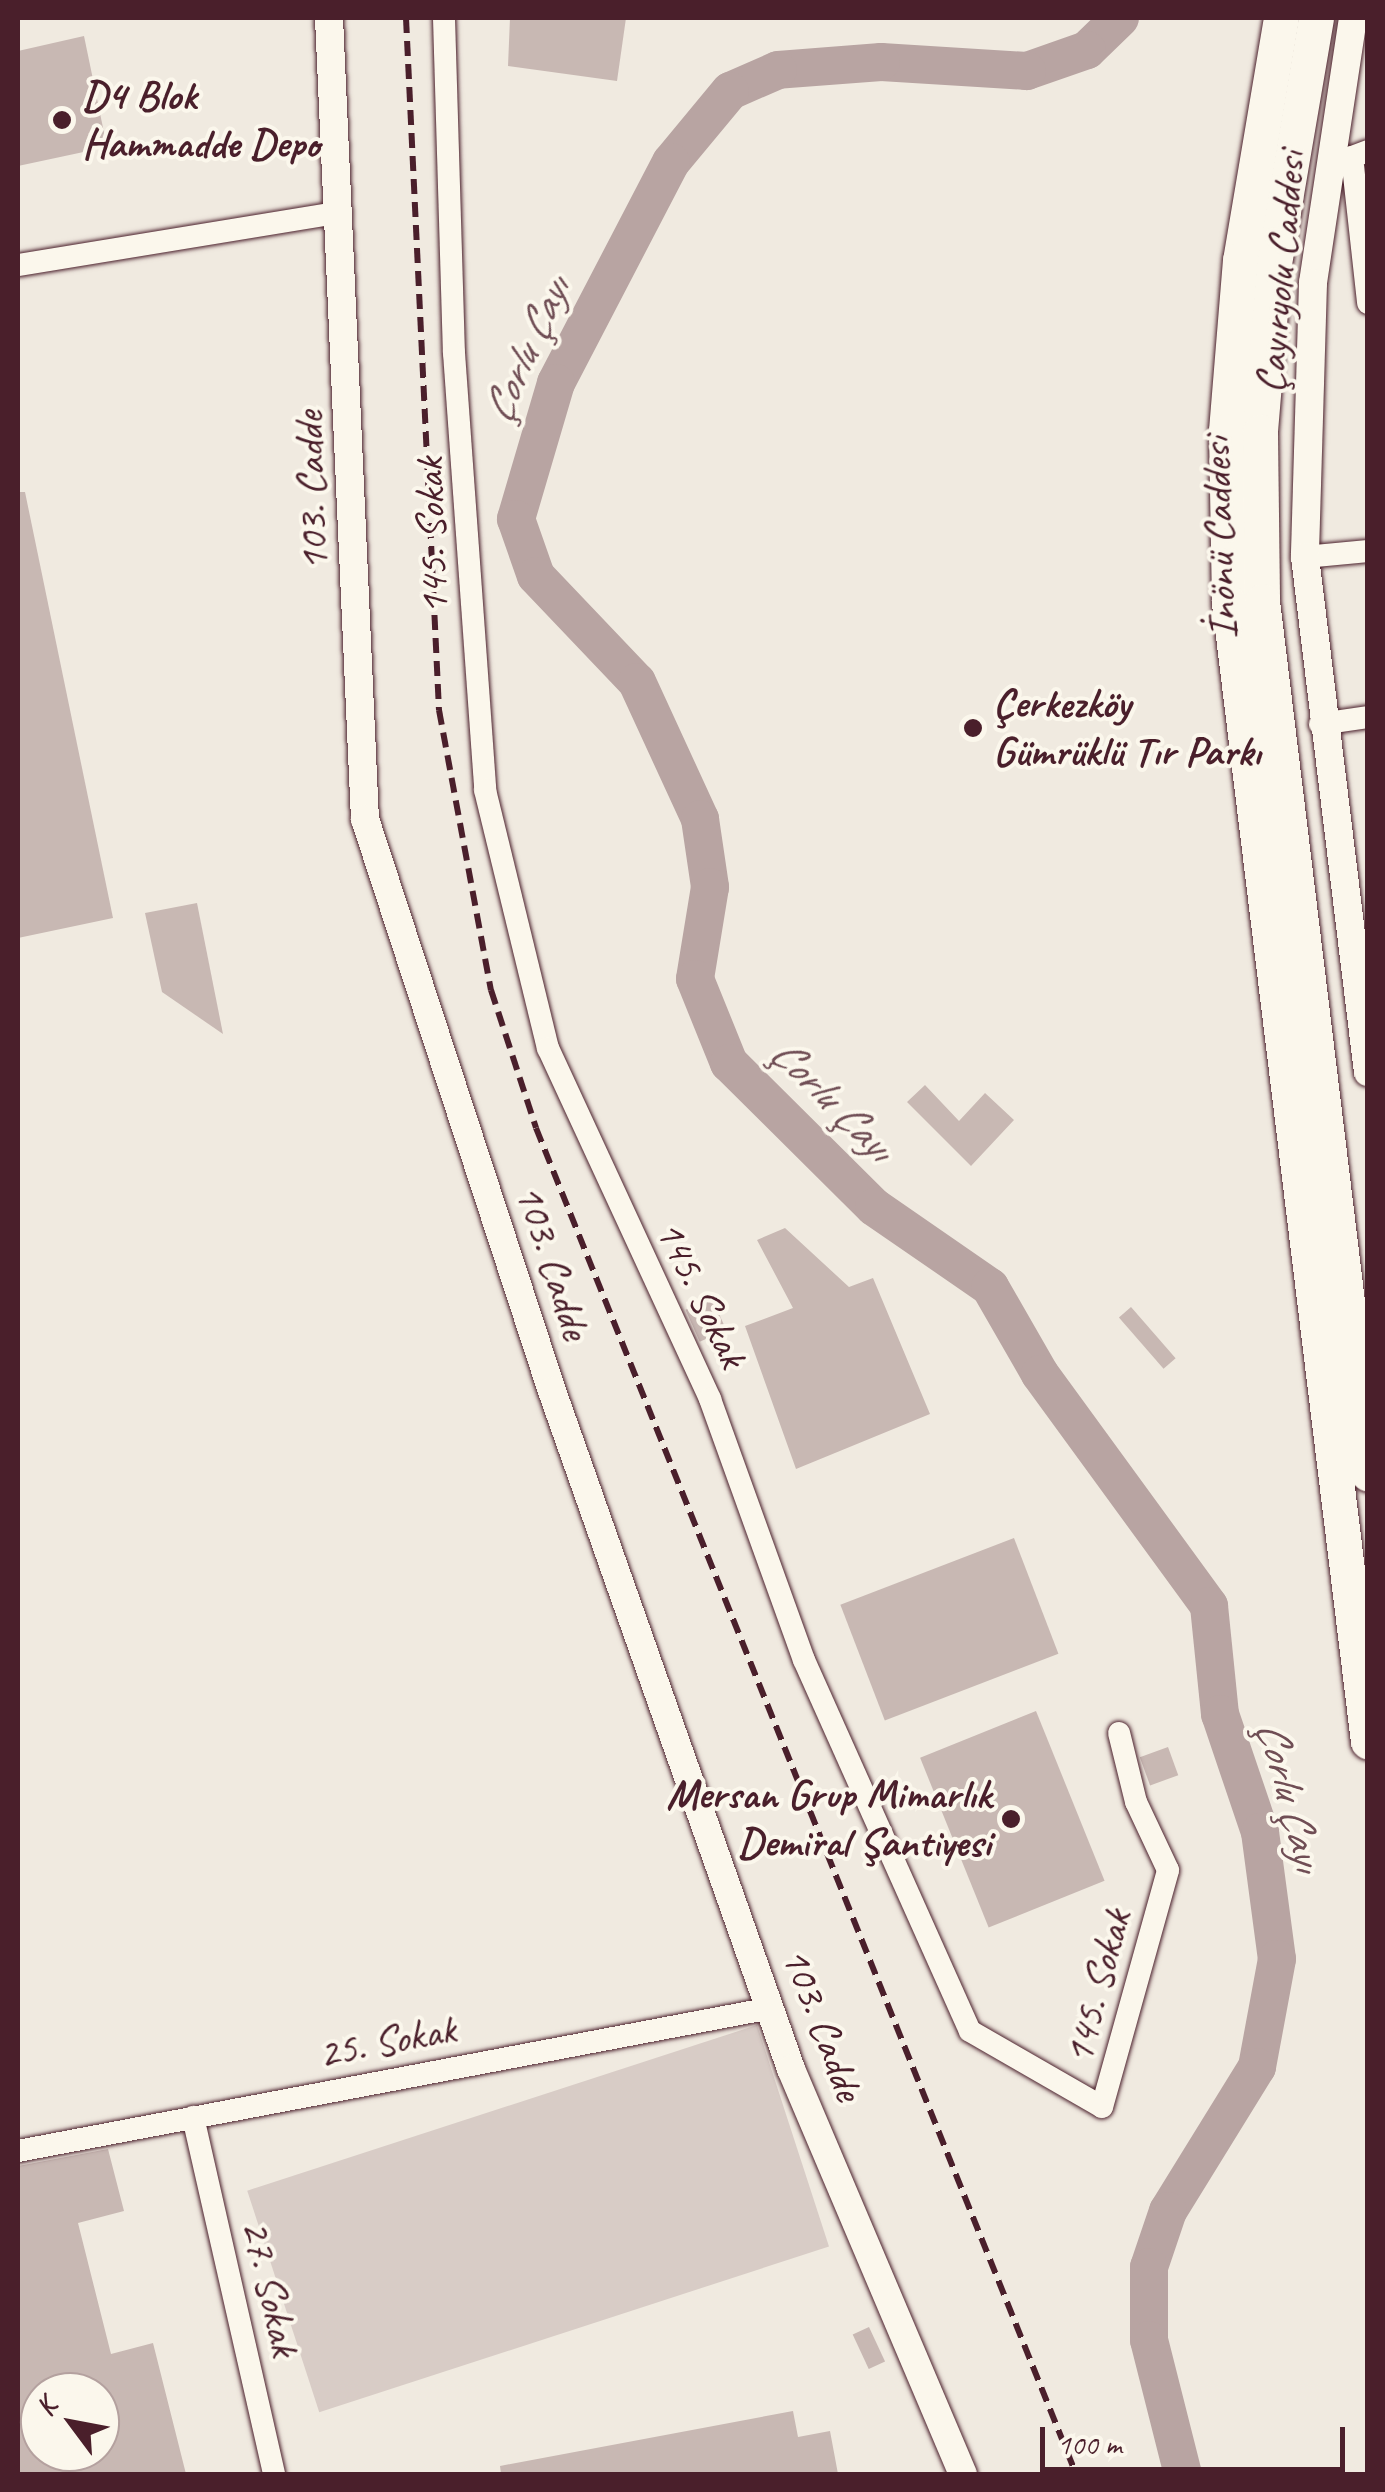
<!DOCTYPE html>
<html>
<head>
<meta charset="utf-8">
<style>
	body { margin:0 }
	#map { position:relative; width:1385px; height:2492px; overflow:hidden; background:#f0eae0; font-family:Caveat,sans-serif }
	div>[style] { position:absolute }
	.green>* { inset:0; background:#d8ccc6; transform-origin:0 0 }
	.river>* { height:38px; margin:-19px; padding:0 19px; transform-origin:19px; border-radius:19px; background:#b8a4a2 }
	.building>* { inset:0; background:#c8b8b3; transform-origin:0 0 }
	.roads { filter:drop-shadow(0 0 2px #4a1f2b) drop-shadow(0 0 2px #4a1f2b) }
	.minor>* { height:22px; margin:-11px; padding:0 11px; transform-origin:11px; border-radius:11px; background:#fbf7ec }
	.tertiary>* { height:28px; margin:-14px; padding:0 14px; transform-origin:14px; border-radius:14px; background:#fbf7ec }
	.primary>* { height:35px; margin:-17.5px; padding:0 17.5px; transform-origin:17.5px; border-radius:17.5px; background:#fbf7ec }
	.rail>* { height:6px; margin-top:-3px; transform-origin:0; background:repeating-linear-gradient(90deg,#4a1f2b 0 15px,transparent 0 23px) }
	.dots>* { width:28px; height:28px; translate:-50% -50%; box-sizing:border-box; border:5px solid #fbf7ec; border-radius:50% }
	span { translate:-50% -50%; white-space:nowrap; text-align:center; line-height:1.15; -webkit-text-stroke:8px #fbf7ec; paint-order:stroke }
	.poi-label { font-size:42px; color:#4a1f2b; font-weight:700 }
	.left { translate:0 -50%; text-align:left }
	.right { translate:-100% -50%; text-align:right }
	.street-label { font-size:42px; color:#4a1f2b }
	.water-label { font-size:45px; color:#704e55; font-style:italic }
	.frame { position:absolute; inset:0; border:20px solid #4a1f2b; pointer-events:none }
	.north { position:absolute; left:20px; top:2372px; width:100px; height:100px; box-sizing:border-box; background:#fbf7ec; border:2px solid #b4a19f; border-radius:50%; rotate:302deg; font-size:28px; font-weight:700; line-height:40px; text-align:center; color:#4a1f2b }
	.north::after { content:''; display:block; margin:auto; width:35px; height:45px; background:#4a1f2b; clip-path:polygon(50% 0,100% 100%,50% 72%,0 100%) }
	.scale { position:absolute; left:1040px; top:2427px; width:305px; height:45px; box-sizing:border-box; border:5px solid #4a1f2b; border-top:0; padding-left:12px; font-size:30px; line-height:35px; white-space:nowrap; color:#4a1f2b; -webkit-text-stroke:8px #fbf7ec; paint-order:stroke }
</style>
</head>
<body>
<div id="map">
	<div class="green">
		<div style="left:757px;top:2025px;width:233px;height:536px;rotate:72deg"></div>
	</div>
	<div class="river">
		<div style="left:1120px;top:18px;width:46px;rotate:135.9deg"></div>
		<div style="left:1087px;top:50px;width:64px;rotate:160.7deg"></div>
		<div style="left:1027px;top:71px;width:146px;rotate:-176.5deg"></div>
		<div style="left:881px;top:62px;width:103px;rotate:175.6deg"></div>
		<div style="left:778px;top:70px;width:52px;rotate:156.4deg"></div>
		<div style="left:730px;top:91px;width:92px;rotate:129.7deg"></div>
		<div style="left:671px;top:162px;width:249px;rotate:117.5deg"></div>
		<div style="left:556px;top:383px;width:142px;rotate:106.4deg"></div>
		<div style="left:516px;top:519px;width:60px;rotate:70.7deg"></div>
		<div style="left:536px;top:576px;width:146px;rotate:46.4deg"></div>
		<div style="left:637px;top:682px;width:151px;rotate:65.3deg"></div>
		<div style="left:700px;top:819px;width:69px;rotate:81.6deg"></div>
		<div style="left:710px;top:887px;width:93px;rotate:99.3deg"></div>
		<div style="left:695px;top:979px;width:91px;rotate:68deg"></div>
		<div style="left:729px;top:1063px;width:204px;rotate:44.8deg"></div>
		<div style="left:874px;top:1207px;width:141px;rotate:34.6deg"></div>
		<div style="left:990px;top:1287px;width:100px;rotate:60.1deg"></div>
		<div style="left:1040px;top:1374px;width:287px;rotate:53.9deg"></div>
		<div style="left:1209px;top:1606px;width:109px;rotate:84.2deg"></div>
		<div style="left:1220px;top:1714px;width:125px;rotate:71.3deg"></div>
		<div style="left:1260px;top:1832px;width:128px;rotate:82.4deg"></div>
		<div style="left:1277px;top:1959px;width:110px;rotate:100.5deg"></div>
		<div style="left:1257px;top:2067px;width:169px;rotate:121.7deg"></div>
		<div style="left:1168px;top:2211px;width:59px;rotate:108.7deg"></div>
		<div style="left:1149px;top:2267px;width:73px;rotate:90deg"></div>
		<div style="left:1149px;top:2340px;width:138px;rotate:75.8deg"></div>
	</div>
	<div class="building">
		<div style="clip-path:polygon(510px 18px,626px 18px,617px 81px,508px 66px)"></div>
		<div style="clip-path:polygon(84px 36px,107px 147px,18px 166px,18px 51px)"></div>
		<div style="clip-path:polygon(18px 492px,25px 492px,113px 918px,18px 938px)"></div>
		<div style="clip-path:polygon(197px 903px,223px 1034px,162px 992px,145px 913px)"></div>
		<div style="clip-path:polygon(925px 1085px,959px 1121px,985px 1093px,1014px 1120px,971px 1166px,907px 1102px)"></div>
		<div style="clip-path:polygon(785px 1228px,849px 1287px,873px 1278px,930px 1414px,796px 1469px,745px 1326px,793px 1308px,757px 1240px)"></div>
		<div style="left:712px;top:1298px;width:35px;height:29px;rotate:66deg"></div>
		<div style="left:1131px;top:1307px;width:68px;height:16px;rotate:49deg"></div>
		<div style="left:1014px;top:1538px;width:124px;height:186px;rotate:69deg"></div>
		<div style="left:1036px;top:1711px;width:183px;height:125px;rotate:68deg"></div>
		<div style="left:1168px;top:1747px;width:30px;height:30px;rotate:70deg"></div>
		<div style="clip-path:polygon(evenodd,108px 2149px,124px 2211px,78px 2223px,111px 2354px,153px 2343px,186px 2474px,18px 2474px,18px 2166px,108px 2149px,40px 2392px,100px 2392px,100px 2452px,40px 2452px,40px 2392px)"></div>
		<div style="left:869px;top:2327px;width:38px;height:18px;rotate:65deg"></div>
		<div style="clip-path:polygon(793px 2411px,798px 2437px,830px 2431px,838px 2474px,501px 2474px,500px 2466px)"></div>
	</div>
	<div class="roads">
		<div class="minor">
			<div style="left:444px;top:18px;width:335px;rotate:88.3deg"></div>
			<div style="left:454px;top:353px;width:438px;rotate:85.9deg"></div>
			<div style="left:485px;top:790px;width:266px;rotate:76.3deg"></div>
			<div style="left:548px;top:1048px;width:387px;rotate:65.2deg"></div>
			<div style="left:710px;top:1399px;width:277px;rotate:70.2deg"></div>
			<div style="left:804px;top:1660px;width:406px;rotate:65.9deg"></div>
			<div style="left:970px;top:2031px;width:152px;rotate:29.9deg"></div>
			<div style="left:1102px;top:2107px;width:246px;rotate:-74.4deg"></div>
			<div style="left:1168px;top:1870px;width:75px;rotate:-115.2deg"></div>
			<div style="left:1136px;top:1802px;width:71px;rotate:-103.8deg"></div>
			<div style="left:1368px;top:151px;width:17px;rotate:159deg"></div>
			<div style="left:1352px;top:157px;width:147px;rotate:83.7deg"></div>
			<div style="left:18px;top:265px;width:326px;rotate:-9.3deg"></div>
			<div style="left:1305px;top:557px;width:63px;rotate:-5.4deg"></div>
			<div style="left:1320px;top:724px;width:49px;rotate:-8.3deg"></div>
			<div style="left:193px;top:2117px;width:366px;rotate:77.2deg"></div>
			<div style="left:18px;top:2151px;width:766px;rotate:-10.75deg"></div>
		</div>
		<div class="tertiary">
			<div style="left:329px;top:18px;width:802px;rotate:87.43deg"></div>
			<div style="left:365px;top:819px;width:602px;rotate:71.9deg"></div>
			<div style="left:552px;top:1391px;width:719px;rotate:70.58deg"></div>
			<div style="left:791px;top:2069px;width:440px;rotate:67deg"></div>
			<div style="left:1353px;top:18px;width:268px;rotate:98.6deg"></div>
			<div style="left:1313px;top:283px;width:274px;rotate:91.7deg"></div>
			<div style="left:1305px;top:557px;width:519px;rotate:83.03deg"></div>
		</div>
		<div class="primary">
			<div style="left:1281px;top:18px;width:245px;rotate:99.6deg"></div>
			<div style="left:1240px;top:260px;width:172px;rotate:94.7deg"></div>
			<div style="left:1226px;top:431px;width:172px;rotate:89deg"></div>
			<div style="left:1229px;top:603px;width:1147px;rotate:83.04deg"></div>
			<div style="left:1316px;top:18px;width:250px;rotate:99.7deg"></div>
			<div style="left:1274px;top:264px;width:169px;rotate:94.8deg"></div>
			<div style="left:1260px;top:432px;width:169px;rotate:89.3deg"></div>
			<div style="left:1262px;top:601px;width:879px;rotate:83.08deg"></div>
		</div>
	</div>
	<div class="rail">
		<div style="left:406px;top:18px;width:693px;rotate:87.27deg"></div>
		<div style="left:439px;top:710px;width:285px;rotate:79.5deg"></div>
		<div style="left:491px;top:990px;width:145px;rotate:71.9deg"></div>
		<div style="left:536px;top:1128px;width:1450px;rotate:68.14deg"></div>
	</div>
	<div class="dots">
		<div style="left:62px;top:120px;background:#4a1f2b"></div>
		<div style="left:973px;top:728px;background:#4a1f2b"></div>
		<div style="left:1011px;top:1819px;background:#4a1f2b"></div>
	</div>
	<div class="poi-label">
		<span class="left" style="left:82px;top:120px">D4 Blok<br>Hammadde Depo</span>
		<span class="left" style="left:993px;top:728px">Çerkezköy<br>Gümrüklü Tır Parkı</span>
		<span class="right" style="left:991px;top:1819px">Mersan Grup Mimarlık<br>Demiral Şantiyesi</span>
	</div>
	<div class="street-label">
		<span style="left:1281px;top:272px;rotate:-85deg">Çayıryolu Caddesi</span>
		<span style="left:312px;top:491px;rotate:-92deg">103. Cadde</span>
		<span style="left:432px;top:536px;rotate:-92deg">145. Sokak</span>
		<span style="left:1220px;top:538px;rotate:-92deg">İnönü Caddesi</span>
		<span style="left:552px;top:1262px;rotate:72deg">103. Cadde</span>
		<span style="left:701px;top:1294px;rotate:64deg">145. Sokak</span>
		<span style="left:1098px;top:1987px;rotate:-75deg">145. Sokak</span>
		<span style="left:822px;top:2024px;rotate:69deg">103. Cadde</span>
		<span style="left:387px;top:2042px;rotate:-11deg">25. Sokak</span>
		<span style="left:270px;top:2288px;rotate:77deg">27. Sokak</span>
	</div>
	<div class="water-label">
		<span style="left:526px;top:350px;rotate:-66deg">Çorlu Çayı</span>
		<span style="left:832px;top:1099px;rotate:45deg">Çorlu Çayı</span>
		<span style="left:1290px;top:1795px;rotate:75deg">Çorlu Çayı</span>
	</div>
	<div class="frame"></div>
	<div class="north">K</div>
	<div class="scale">100 m</div>
</div>
</body>
</html>
